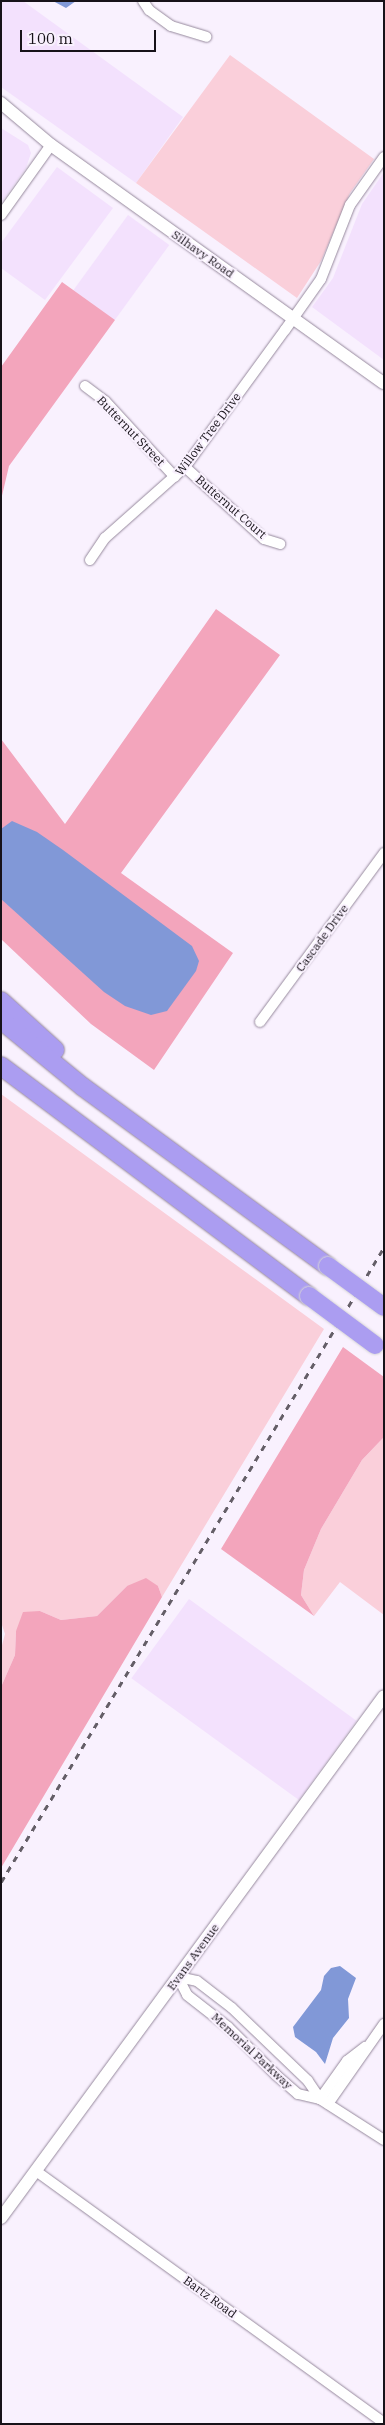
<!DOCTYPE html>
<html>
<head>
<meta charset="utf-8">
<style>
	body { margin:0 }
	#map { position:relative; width:385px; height:2425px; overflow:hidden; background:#f9f1fe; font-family:"IBM Plex Serif",serif }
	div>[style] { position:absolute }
	.built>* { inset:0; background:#f3e1fd; transform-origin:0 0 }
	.green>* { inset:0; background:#facfda }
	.forest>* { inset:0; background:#f3a5bc }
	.water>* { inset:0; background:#8198d7 }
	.roads { filter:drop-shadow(0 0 1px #96899d) drop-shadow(0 0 1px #96899d) }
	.minor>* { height:10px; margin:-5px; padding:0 5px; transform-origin:5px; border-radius:5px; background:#fff }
	.tertiary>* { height:12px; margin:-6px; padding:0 6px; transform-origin:6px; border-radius:6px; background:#fff }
	.motorway>* { height:18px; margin:-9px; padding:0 9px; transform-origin:9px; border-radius:9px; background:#ab9df1 }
	.rail>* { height:2.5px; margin-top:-1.25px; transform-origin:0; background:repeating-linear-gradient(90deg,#645e67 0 6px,transparent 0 12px) }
	.bridges { filter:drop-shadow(0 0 1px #d5d4d6) drop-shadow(0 0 1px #d5d4d6) }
	.motorway-bridge>* { height:18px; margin:-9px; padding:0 9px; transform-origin:9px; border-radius:9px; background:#ab9df1 }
	span { translate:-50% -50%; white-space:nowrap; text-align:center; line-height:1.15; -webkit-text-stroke:4px #f9f1fe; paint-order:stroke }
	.street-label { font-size:12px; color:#171219 }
	.frame { position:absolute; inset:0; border:2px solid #171219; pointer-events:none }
	.scale { position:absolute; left:20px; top:30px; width:136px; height:22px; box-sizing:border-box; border:2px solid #171219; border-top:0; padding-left:6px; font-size:15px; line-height:18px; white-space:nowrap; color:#171219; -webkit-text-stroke:4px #f9f1fe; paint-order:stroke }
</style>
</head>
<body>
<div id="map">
	<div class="built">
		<div style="clip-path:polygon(1px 1px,23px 1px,183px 117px,136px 183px,1px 87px)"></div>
		<div style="clip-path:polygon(1px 128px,28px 145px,31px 153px,26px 168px,1px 203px)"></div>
		<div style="clip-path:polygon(57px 167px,113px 208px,45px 300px,1px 268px,1px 243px)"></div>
		<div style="clip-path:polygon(384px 172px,384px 360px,312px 307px,333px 278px,362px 204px)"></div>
		<div style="left:128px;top:215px;width:51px;height:93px;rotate:36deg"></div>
		<div style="left:189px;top:1599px;width:207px;height:98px;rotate:36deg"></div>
	</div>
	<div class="green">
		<div style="clip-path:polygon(230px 55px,374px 159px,350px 193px,321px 261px,297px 298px,136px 183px)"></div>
		<div style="clip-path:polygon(1px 1094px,324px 1329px,162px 1597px,158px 1586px,127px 1586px,97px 1616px,61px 1620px,40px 1611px,16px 1631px,15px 1655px,1px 1687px,1px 1649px,5px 1634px,1px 1622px)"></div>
		<div style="clip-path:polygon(384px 1437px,384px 1615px,340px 1582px,314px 1616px,301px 1595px,304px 1570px,321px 1529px,362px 1460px)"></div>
	</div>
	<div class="forest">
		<div style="clip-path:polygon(62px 282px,115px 320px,9px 466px,1px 500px,1px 367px)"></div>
		<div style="clip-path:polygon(216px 609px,280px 655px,121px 873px,233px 953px,154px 1070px,91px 1024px,1px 939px,1px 739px,65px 824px)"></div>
		<div style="clip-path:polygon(343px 1347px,384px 1377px,384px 1437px,362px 1460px,321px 1529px,304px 1570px,301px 1595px,314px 1616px,221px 1549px)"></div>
		<div style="clip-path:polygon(146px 1578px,158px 1586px,162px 1597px,1px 1868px,1px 1687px,15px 1655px,16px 1631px,23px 1612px,40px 1611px,61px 1620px,97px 1616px,127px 1586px)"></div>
	</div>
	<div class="water">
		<div style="clip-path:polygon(53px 1px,76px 1px,66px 8px)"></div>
		<div style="clip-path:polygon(12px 821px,37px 832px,63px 850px,192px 946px,199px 961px,196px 971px,167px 1011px,151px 1015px,125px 1006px,104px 992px,1px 899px,1px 829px)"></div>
		<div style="clip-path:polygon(340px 1966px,356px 1978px,348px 1999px,349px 2018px,333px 2038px,325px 2064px,316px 2052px,295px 2037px,293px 2027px,321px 1990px,324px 1976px,331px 1968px)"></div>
	</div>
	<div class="roads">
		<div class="minor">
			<div style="left:143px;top:1px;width:11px;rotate:56deg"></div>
			<div style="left:149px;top:10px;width:27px;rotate:36deg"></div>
			<div style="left:171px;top:26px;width:37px;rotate:17deg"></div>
			<div style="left:1px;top:215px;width:86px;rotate:-54.5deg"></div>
			<div style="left:85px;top:386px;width:25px;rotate:37deg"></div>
			<div style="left:105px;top:401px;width:103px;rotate:47.4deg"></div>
			<div style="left:185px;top:467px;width:107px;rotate:42.3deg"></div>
			<div style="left:264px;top:539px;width:17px;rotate:17deg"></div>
			<div style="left:90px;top:560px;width:27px;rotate:-56deg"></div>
			<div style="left:105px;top:538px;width:107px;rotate:-41.6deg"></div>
			<div style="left:185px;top:467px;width:170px;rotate:-53.9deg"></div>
			<div style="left:285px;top:330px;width:62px;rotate:-54.8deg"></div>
			<div style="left:321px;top:279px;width:79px;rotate:-68.6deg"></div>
			<div style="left:350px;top:205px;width:59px;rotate:-54.7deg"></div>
			<div style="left:260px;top:1022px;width:210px;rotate:-53.7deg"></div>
			<div style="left:178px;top:1977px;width:19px;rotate:12deg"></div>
			<div style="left:197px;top:1981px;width:44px;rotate:37.6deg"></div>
			<div style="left:232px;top:2008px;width:105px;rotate:43.8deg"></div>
			<div style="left:308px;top:2081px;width:22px;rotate:56deg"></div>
			<div style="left:320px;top:2099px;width:76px;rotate:32.6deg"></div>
			<div style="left:178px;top:1977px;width:20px;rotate:63deg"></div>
			<div style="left:187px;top:1995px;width:52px;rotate:38deg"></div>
			<div style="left:228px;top:2027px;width:68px;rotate:45deg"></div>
			<div style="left:276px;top:2075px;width:29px;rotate:41deg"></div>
			<div style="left:298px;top:2094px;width:23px;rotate:13deg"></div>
			<div style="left:320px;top:2099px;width:47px;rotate:-54.6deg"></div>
			<div style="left:347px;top:2061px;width:23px;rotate:-38deg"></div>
			<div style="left:328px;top:2104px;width:98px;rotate:-55deg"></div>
			<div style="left:36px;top:2171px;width:430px;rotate:35.9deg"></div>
		</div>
		<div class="tertiary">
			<div style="left:1px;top:103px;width:65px;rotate:40deg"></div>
			<div style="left:51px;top:145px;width:409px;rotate:35.6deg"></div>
			<div style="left:1px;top:2218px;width:647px;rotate:-53.73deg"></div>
		</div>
		<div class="motorway">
			<div style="left:1px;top:1001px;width:73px;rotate:42.2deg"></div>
			<div style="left:1px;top:1020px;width:106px;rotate:39.3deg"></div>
			<div style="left:83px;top:1087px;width:303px;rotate:36.2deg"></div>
			<div style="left:1px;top:1066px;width:384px;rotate:36.8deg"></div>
		</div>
	</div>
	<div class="rail">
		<div style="left:1px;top:1882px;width:742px;rotate:-58.9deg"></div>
	</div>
	<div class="bridges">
		<div class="motorway-bridge">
			<div style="left:328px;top:1266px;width:69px;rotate:36.2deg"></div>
			<div style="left:309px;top:1296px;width:82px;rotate:36.6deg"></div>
		</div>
	</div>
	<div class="street-label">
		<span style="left:203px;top:254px;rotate:35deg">Silhavy Road</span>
		<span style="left:131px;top:431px;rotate:46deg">Butternut Street</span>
		<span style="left:208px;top:434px;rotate:-53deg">Willow Tree Drive</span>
		<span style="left:231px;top:507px;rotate:41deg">Butternut Court</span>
		<span style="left:322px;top:938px;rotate:-54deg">Cascade Drive</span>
		<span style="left:193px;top:1957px;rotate:-54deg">Evans Avenue</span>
		<span style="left:252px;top:2051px;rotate:43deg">Memorial Parkway</span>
		<span style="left:210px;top:2297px;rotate:36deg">Bartz Road</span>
	</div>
	<div class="frame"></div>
	<div class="scale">100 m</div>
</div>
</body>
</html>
